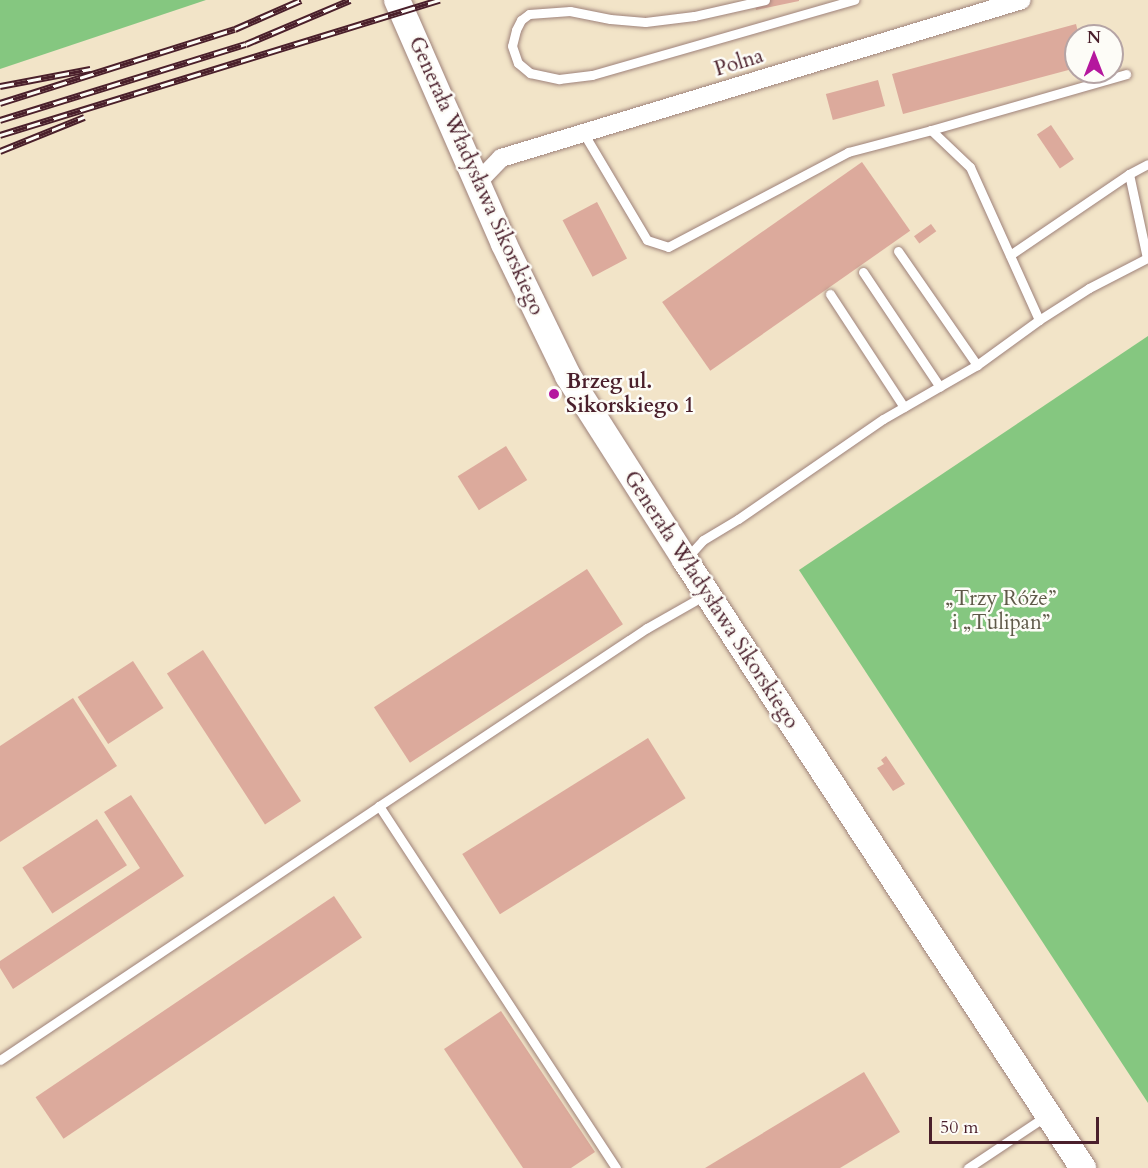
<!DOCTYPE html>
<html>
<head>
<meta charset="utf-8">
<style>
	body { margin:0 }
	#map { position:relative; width:1148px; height:1168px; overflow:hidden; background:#f2e4c8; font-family:Cardo,serif }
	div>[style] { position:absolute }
	.green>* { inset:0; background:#85c780 }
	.building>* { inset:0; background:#dcaa9c; transform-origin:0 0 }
	.roads { filter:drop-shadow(0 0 2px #9e827a) drop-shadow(0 0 2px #9e827a) }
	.service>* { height:9px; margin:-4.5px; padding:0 4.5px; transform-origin:4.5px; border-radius:4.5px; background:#fff }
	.minor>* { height:18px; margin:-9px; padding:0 9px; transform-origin:9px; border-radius:9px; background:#fff }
	.secondary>* { height:26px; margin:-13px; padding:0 13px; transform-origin:13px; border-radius:13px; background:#fff }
	.rail>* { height:7px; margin-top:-3.5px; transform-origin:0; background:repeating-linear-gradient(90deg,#fdfcf7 0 14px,#4a1f2b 0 28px); box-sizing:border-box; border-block:2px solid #4a1f2b }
	.dots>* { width:16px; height:16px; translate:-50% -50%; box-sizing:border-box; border:3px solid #fdfcf7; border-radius:50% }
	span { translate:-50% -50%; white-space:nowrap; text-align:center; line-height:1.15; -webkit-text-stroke:5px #fdfcf7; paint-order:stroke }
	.street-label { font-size:21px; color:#4a1f2b }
	.poi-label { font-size:21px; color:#4a1f2b; font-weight:700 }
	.left { translate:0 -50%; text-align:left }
	.park-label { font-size:21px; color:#5f5a49 }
	.north { position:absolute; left:1064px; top:24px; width:60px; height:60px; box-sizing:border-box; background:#fdfcf7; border:2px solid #b5a4a5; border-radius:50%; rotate:0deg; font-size:16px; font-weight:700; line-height:24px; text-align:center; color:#4a1f2b }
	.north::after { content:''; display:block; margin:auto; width:21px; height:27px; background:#b5179e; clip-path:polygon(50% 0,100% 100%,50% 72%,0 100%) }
	.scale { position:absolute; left:929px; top:1117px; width:170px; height:27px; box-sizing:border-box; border:3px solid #4a1f2b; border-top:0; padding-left:8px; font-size:18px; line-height:21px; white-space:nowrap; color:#4a1f2b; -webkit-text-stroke:4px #fdfcf7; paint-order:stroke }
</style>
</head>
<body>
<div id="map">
	<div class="green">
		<div style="clip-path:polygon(0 0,206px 0,0 69px)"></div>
		<div style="clip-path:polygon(1148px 336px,1148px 1103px,799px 570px)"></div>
	</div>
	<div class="building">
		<div style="clip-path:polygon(754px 0,799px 0,799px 1px,756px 10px)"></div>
		<div style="clip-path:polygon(1076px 24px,1079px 36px,1076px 36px,1076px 68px,903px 114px,892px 74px)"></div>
		<div style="left:878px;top:80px;width:27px;height:54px;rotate:75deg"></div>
		<div style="left:1051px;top:125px;width:41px;height:17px;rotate:56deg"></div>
		<div style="left:862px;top:162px;width:84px;height:244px;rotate:55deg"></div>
		<div style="left:597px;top:202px;width:64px;height:39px;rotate:62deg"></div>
		<div style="left:931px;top:224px;width:9px;height:21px;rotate:54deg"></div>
		<div style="left:506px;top:446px;width:40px;height:57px;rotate:58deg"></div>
		<div style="left:587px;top:569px;width:66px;height:254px;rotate:57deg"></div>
		<div style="left:203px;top:650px;width:180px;height:43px;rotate:57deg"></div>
		<div style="left:133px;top:661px;width:56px;height:66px;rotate:57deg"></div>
		<div style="clip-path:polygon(73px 698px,117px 766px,0 842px,0 746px)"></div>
		<div style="left:648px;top:738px;width:71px;height:219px;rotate:58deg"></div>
		<div style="clip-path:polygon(886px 756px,905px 784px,893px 791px,877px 768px,884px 764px,881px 760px)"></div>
		<div style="clip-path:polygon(131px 795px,184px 876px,13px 989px,0 968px,0 961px,140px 868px,104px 812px)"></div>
		<div style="left:97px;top:819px;width:55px;height:89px;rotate:57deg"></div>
		<div style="left:334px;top:896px;width:50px;height:360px;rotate:56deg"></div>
		<div style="clip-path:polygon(501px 1011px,595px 1152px,571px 1168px,523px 1168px,444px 1049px)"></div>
		<div style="clip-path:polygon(864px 1072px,900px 1132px,840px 1168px,705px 1168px)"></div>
	</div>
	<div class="roads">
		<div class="service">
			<div style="left:765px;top:0;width:73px;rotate:167.3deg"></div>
			<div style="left:694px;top:16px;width:49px;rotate:173deg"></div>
			<div style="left:645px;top:22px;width:35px;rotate:-175deg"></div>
			<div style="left:610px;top:19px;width:41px;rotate:-168.7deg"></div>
			<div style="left:570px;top:11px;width:41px;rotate:175.8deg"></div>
			<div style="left:529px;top:14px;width:10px;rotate:143deg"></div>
			<div style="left:521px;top:20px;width:11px;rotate:117deg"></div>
			<div style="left:516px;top:30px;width:16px;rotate:104deg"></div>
			<div style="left:512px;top:46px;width:18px;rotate:71deg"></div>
			<div style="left:518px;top:63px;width:16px;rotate:40deg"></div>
			<div style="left:530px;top:73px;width:30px;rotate:12deg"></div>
			<div style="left:559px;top:79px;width:33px;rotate:-7deg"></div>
			<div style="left:592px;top:75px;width:273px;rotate:-16deg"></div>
			<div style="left:931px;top:130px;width:203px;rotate:-16deg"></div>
			<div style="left:584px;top:134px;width:123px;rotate:59.3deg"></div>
			<div style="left:647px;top:240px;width:22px;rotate:18deg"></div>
			<div style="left:668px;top:247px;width:204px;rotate:-27.8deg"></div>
			<div style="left:848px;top:152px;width:86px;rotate:-14.8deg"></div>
			<div style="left:931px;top:130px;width:54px;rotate:43.5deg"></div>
			<div style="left:970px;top:167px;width:168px;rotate:65.7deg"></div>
			<div style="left:1039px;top:320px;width:77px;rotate:144deg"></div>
			<div style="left:977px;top:365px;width:108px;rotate:150.1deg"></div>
			<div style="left:883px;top:419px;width:176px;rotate:145.4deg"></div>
			<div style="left:738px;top:519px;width:41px;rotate:149deg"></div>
			<div style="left:703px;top:540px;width:25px;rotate:132deg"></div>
			<div style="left:898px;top:251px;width:139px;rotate:55.3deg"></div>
			<div style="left:1010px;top:255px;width:144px;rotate:-34.2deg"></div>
			<div style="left:863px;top:272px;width:138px;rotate:56.2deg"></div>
			<div style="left:830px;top:294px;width:135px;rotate:56.8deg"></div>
			<div style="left:1039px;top:320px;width:59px;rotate:-32.6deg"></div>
			<div style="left:1089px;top:288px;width:65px;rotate:-27.3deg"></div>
			<div style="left:1147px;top:258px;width:86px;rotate:-102.1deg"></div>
			<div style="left:1129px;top:174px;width:21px;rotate:-28deg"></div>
			<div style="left:0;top:1060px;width:456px;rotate:-33.8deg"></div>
			<div style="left:616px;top:1168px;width:433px;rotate:-123.2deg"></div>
			<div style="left:379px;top:806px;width:322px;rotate:-33.6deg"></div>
			<div style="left:647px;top:628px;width:67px;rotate:-29.6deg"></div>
			<div style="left:968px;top:1168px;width:94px;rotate:-33.7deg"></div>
		</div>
		<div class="minor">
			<div style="left:478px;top:182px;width:33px;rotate:-46deg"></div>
			<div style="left:501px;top:158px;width:544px;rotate:-16.87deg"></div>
		</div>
		<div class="secondary">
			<div style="left:397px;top:0;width:266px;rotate:66.3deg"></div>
			<div style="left:504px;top:244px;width:147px;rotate:64.1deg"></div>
			<div style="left:568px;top:376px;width:218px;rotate:57.5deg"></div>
			<div style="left:685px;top:560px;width:727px;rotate:56.79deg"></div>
		</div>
	</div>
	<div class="rail">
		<div style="left:0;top:86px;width:92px;rotate:-10.7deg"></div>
		<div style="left:0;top:103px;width:246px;rotate:-17.5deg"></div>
		<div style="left:235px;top:29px;width:72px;rotate:-23.7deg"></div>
		<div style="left:0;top:120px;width:257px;rotate:-17.2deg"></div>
		<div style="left:246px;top:44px;width:113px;rotate:-22.9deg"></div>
		<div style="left:0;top:135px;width:460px;rotate:-17.1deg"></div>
		<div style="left:0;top:151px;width:91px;rotate:-22deg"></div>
	</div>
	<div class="dots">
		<div style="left:554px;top:394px;background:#b5179e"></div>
	</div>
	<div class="street-label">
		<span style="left:739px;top:63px;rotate:-17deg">Polna</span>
		<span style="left:476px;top:176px;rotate:66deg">Generała Władysława Sikorskiego</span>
		<span style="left:711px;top:600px;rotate:57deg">Generała Władysława Sikorskiego</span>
	</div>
	<div class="poi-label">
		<span class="left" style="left:566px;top:394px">Brzeg ul.<br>Sikorskiego 1</span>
	</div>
	<div class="park-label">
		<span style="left:1001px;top:611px">„Trzy Róże”<br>i „Tulipan”</span>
	</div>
	<div class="north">N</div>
	<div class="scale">50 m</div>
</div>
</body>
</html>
